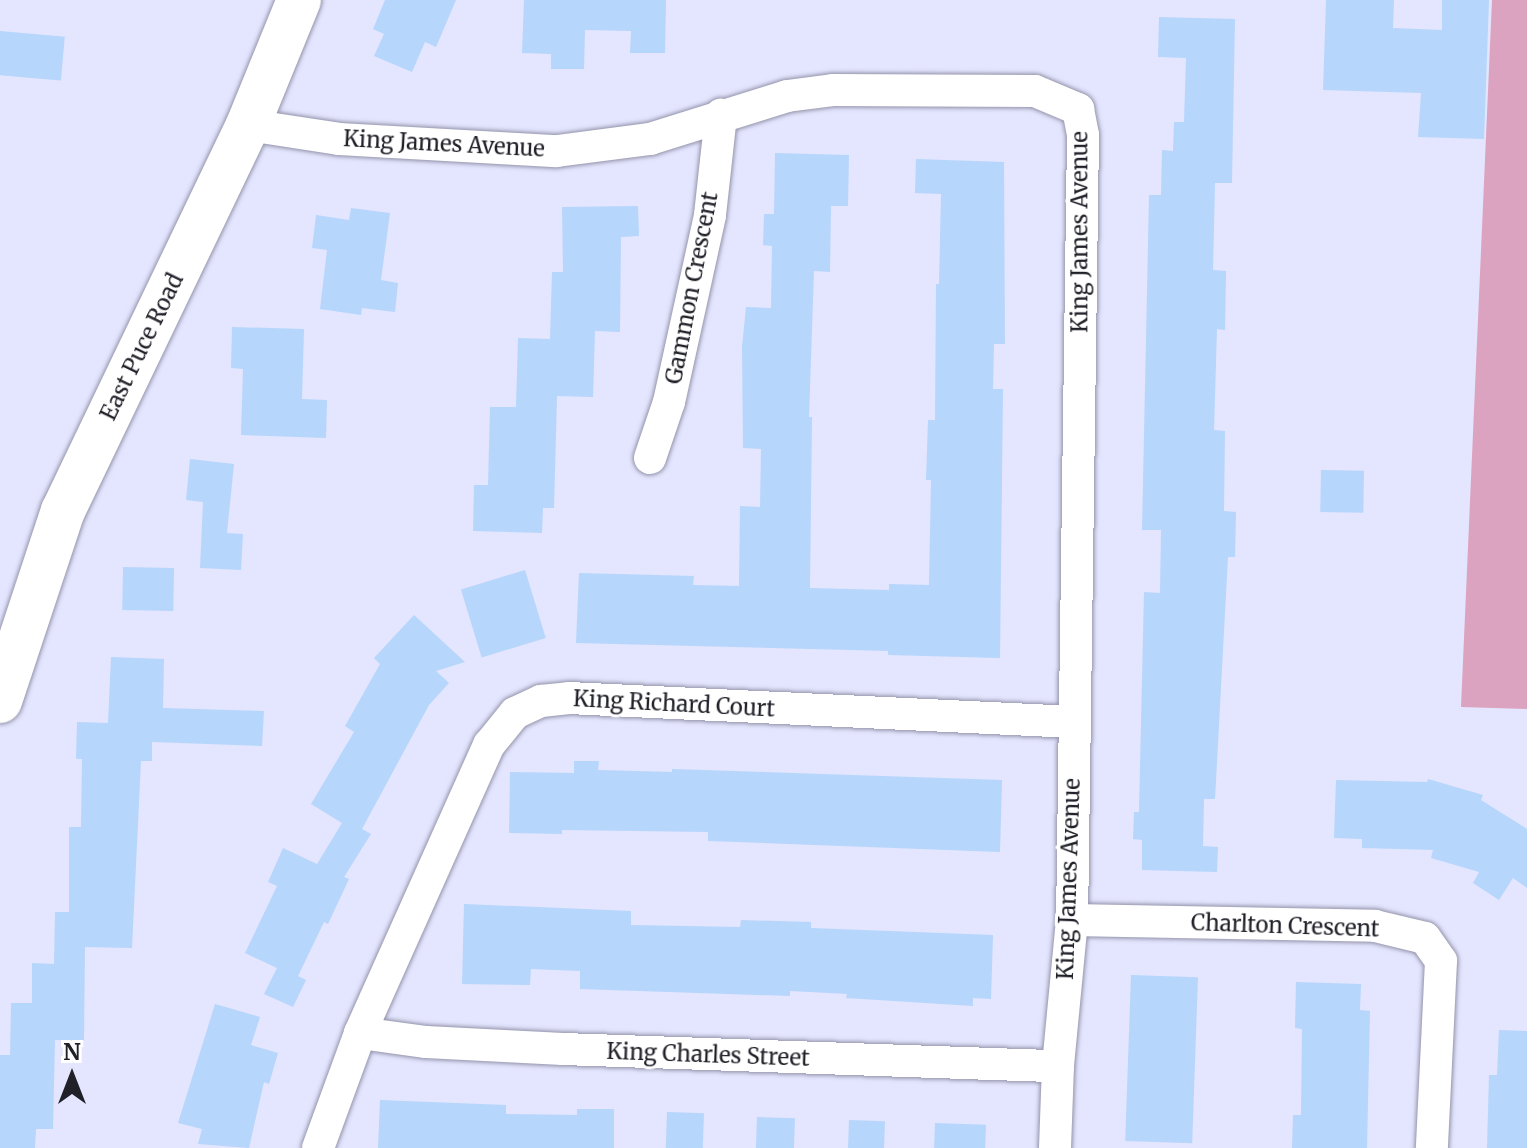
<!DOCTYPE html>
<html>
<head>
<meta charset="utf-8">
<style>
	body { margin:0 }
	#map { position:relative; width:1527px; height:1148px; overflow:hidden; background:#e4e5fe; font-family:Merriweather,serif }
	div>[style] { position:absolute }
	.green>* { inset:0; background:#dba3c0 }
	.building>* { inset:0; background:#b6d6fc; transform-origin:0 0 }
	.roads { filter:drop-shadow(0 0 2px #9394ab) drop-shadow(0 0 2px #9394ab) }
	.street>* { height:32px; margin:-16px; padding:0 16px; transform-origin:16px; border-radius:16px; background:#fff }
	.secondary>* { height:44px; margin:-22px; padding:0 22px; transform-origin:22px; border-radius:22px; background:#fff }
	span { translate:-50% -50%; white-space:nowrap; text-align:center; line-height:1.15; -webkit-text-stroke:6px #fff; paint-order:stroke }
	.street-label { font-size:22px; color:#202029 }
	.north { position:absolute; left:32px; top:1036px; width:80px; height:80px; -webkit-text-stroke:6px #fff; paint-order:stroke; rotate:0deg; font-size:22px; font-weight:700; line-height:32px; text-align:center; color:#202029 }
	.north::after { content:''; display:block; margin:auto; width:28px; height:36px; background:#202029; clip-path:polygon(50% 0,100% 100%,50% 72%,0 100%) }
</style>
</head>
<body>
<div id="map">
	<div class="green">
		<div style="clip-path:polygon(1492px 0,1527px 0,1527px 709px,1461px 707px)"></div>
	</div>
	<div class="building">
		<div style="clip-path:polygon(385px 0,456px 0,436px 47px,425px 42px,412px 72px,374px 56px,384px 34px,373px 29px)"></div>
		<div style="clip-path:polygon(524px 0,666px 0,665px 53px,630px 53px,631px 31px,585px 30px,584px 69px,551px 69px,551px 54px,522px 53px)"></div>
		<div style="clip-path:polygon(1326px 0,1394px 0,1393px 28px,1442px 30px,1442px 0,1489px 0,1484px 139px,1418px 137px,1421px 93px,1323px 90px)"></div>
		<div style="clip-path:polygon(1159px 17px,1235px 19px,1232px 183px,1215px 183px,1213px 270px,1226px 271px,1225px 330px,1217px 329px,1214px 430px,1225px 431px,1224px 511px,1236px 512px,1235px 557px,1228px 557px,1215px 799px,1204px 799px,1203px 846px,1218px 847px,1217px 872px,1142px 870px,1142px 840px,1133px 839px,1134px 812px,1139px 812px,1144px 592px,1160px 593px,1161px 530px,1142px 530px,1149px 195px,1161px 195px,1162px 150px,1173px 151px,1174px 122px,1184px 122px,1186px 58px,1158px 57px)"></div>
		<div style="left:0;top:31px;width:65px;height:44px;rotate:5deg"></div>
		<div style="clip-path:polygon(775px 153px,849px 155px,848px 206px,831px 206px,830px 272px,814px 271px,809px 417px,812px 417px,810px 588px,889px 590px,889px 584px,929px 585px,931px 480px,926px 480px,928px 420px,935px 420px,936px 284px,939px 284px,941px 194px,915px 193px,916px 159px,1004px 162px,1005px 344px,994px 344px,993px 389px,1003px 389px,1000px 658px,888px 655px,888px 651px,576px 643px,579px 573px,694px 576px,693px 585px,739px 586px,740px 506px,760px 507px,761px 449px,743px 448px,742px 347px,746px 307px,771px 308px,772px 246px,763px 245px,764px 214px,774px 214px)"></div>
		<div style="clip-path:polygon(638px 206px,639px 236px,621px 237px,620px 332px,595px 331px,593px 397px,557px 396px,554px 508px,543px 508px,542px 533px,473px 531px,474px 485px,488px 485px,490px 407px,516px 407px,518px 338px,550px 339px,552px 272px,563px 272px,562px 207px)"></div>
		<div style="clip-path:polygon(351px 208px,390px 213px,381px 280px,398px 283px,395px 312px,362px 308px,361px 315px,320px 309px,327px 250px,312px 248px,316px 215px,349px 220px)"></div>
		<div style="clip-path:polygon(232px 327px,304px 329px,302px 399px,327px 400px,326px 438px,241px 435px,243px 369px,231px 368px)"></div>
		<div style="clip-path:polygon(190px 459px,234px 464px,227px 533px,243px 534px,241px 570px,200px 568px,203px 502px,186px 500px)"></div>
		<div style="left:1321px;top:470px;width:43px;height:42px;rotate:1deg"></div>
		<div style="left:123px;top:567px;width:51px;height:43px;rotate:1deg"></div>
		<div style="left:525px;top:570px;width:71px;height:67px;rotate:73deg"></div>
		<div style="clip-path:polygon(414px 615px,465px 662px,436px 671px,449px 683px,429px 705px,362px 829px,371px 834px,344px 877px,349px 879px,328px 924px,324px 922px,298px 976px,306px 980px,293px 1007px,264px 994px,277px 968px,245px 953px,277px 886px,268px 882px,283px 848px,317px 864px,342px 823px,311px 804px,354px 732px,345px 726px,380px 664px,374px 658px)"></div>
		<div style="clip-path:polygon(111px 657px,164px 659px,163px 708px,264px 711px,262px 746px,152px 742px,152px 761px,141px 761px,132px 948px,85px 947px,84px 1041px,55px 1040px,53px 1129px,36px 1129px,35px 1148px,0 1148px,0 1055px,10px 1055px,11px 1003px,32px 1003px,32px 963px,54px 964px,55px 912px,69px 912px,69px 827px,81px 827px,82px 759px,76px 759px,77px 722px,108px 723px)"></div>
		<div style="clip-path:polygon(574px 761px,599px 761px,598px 770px,672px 772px,672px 769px,1002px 780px,1000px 852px,708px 841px,708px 832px,562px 830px,562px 834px,509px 833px,510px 772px,574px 773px)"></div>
		<div style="clip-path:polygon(1428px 779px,1483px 795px,1481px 800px,1527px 829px,1527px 888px,1513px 878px,1499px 900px,1473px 883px,1479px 872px,1431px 858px,1433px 850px,1362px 848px,1362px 839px,1334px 838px,1336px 780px,1427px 782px)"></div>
		<div style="clip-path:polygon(464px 904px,631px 911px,631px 925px,740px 927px,741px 920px,811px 922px,811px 928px,993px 935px,991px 999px,973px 998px,973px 1006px,846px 998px,847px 994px,790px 991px,790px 996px,580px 989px,580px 971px,531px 969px,530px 985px,462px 984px)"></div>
		<div style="left:1131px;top:975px;width:67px;height:166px;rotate:2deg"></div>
		<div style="clip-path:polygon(1296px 982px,1361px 984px,1360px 1010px,1370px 1011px,1367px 1148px,1292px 1148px,1293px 1115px,1301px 1115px,1302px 1029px,1295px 1028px)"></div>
		<div style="clip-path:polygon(215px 1004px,260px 1017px,251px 1045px,278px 1053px,269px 1084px,264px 1082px,249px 1148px,198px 1144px,202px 1129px,178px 1123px)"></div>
		<div style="clip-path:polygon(1499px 1030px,1527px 1031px,1527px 1148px,1487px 1148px,1489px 1075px,1497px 1075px)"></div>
		<div style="clip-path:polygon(380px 1100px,506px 1105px,506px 1114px,577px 1115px,577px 1109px,614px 1109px,614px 1148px,378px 1148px)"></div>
		<div style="left:667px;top:1112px;width:37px;height:36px;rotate:2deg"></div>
		<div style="left:757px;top:1117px;width:38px;height:31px;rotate:2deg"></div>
		<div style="left:849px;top:1120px;width:36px;height:28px;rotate:2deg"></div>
		<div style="left:935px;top:1123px;width:51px;height:25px;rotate:2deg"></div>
	</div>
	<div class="roads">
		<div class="street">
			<div style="left:248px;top:125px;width:92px;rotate:8.7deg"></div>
			<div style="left:339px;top:139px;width:218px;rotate:3.2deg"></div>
			<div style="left:557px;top:151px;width:94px;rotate:-7.4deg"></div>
			<div style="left:650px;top:139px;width:144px;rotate:-17.4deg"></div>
			<div style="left:787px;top:96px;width:46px;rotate:-7.4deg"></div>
			<div style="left:833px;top:90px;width:202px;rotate:0.3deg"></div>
			<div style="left:1035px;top:91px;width:47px;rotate:22.7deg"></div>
			<div style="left:1078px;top:109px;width:26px;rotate:79deg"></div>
			<div style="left:1083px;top:135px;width:785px;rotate:90.8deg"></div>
			<div style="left:1072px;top:920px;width:147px;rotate:95.5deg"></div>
			<div style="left:1058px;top:1066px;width:82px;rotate:92.1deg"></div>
			<div style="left:650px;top:458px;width:59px;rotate:-71.3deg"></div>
			<div style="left:669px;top:402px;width:191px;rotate:-77.6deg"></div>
			<div style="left:710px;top:215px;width:101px;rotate:-83.7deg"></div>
			<div style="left:1072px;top:920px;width:303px;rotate:1.1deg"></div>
			<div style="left:1375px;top:926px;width:51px;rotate:13.5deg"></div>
			<div style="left:1425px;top:938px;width:28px;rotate:55deg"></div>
			<div style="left:1441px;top:961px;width:187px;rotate:92.8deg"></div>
			<div style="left:360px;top:1033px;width:67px;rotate:7.8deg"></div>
			<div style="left:426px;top:1042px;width:137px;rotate:2.9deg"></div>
			<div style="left:563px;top:1049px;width:495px;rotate:2deg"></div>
			<div style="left:318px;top:1148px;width:122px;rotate:-69.9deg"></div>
			<div style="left:360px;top:1033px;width:316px;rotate:-65.9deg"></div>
			<div style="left:489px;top:745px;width:41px;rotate:-50.9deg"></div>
			<div style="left:515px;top:713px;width:29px;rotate:-25deg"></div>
			<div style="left:541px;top:701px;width:28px;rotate:-6deg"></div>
			<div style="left:569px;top:698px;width:506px;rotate:2.72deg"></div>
		</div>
		<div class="secondary">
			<div style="left:0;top:701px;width:200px;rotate:-71.7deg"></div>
			<div style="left:63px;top:511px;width:428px;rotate:-64.4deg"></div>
			<div style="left:248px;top:125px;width:135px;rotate:-67.8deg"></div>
		</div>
	</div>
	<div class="street-label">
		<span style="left:444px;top:144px;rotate:3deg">King James Avenue</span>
		<span style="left:1080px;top:232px;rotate:-90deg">King James Avenue</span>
		<span style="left:692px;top:288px;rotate:-79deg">Gammon Crescent</span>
		<span style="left:142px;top:347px;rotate:-64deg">East Puce Road</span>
		<span style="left:674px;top:704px;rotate:3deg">King Richard Court</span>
		<span style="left:1069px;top:879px;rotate:-88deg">King James Avenue</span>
		<span style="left:1285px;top:926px;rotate:2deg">Charlton Crescent</span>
		<span style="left:708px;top:1055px;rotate:2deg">King Charles Street</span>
	</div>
	<div class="north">N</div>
</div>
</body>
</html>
